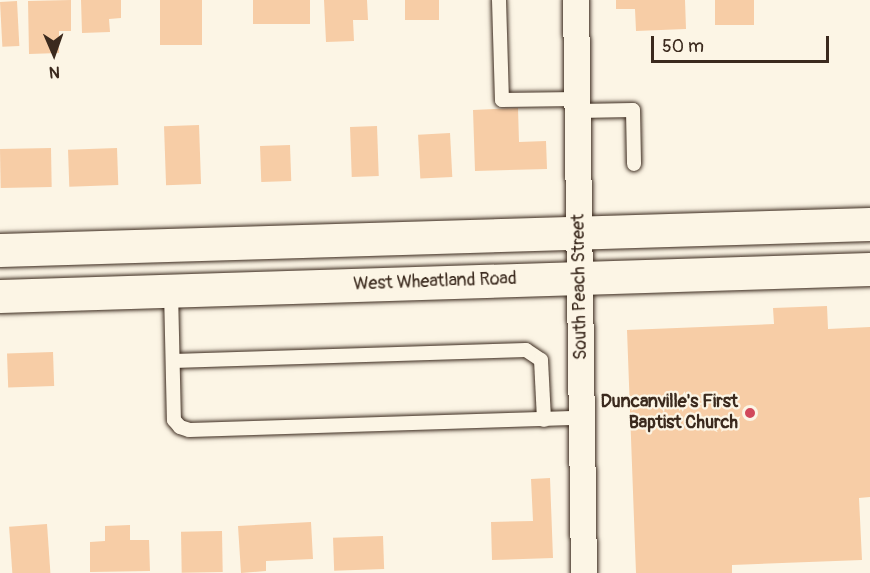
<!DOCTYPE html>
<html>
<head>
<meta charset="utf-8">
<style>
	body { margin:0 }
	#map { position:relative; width:870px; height:573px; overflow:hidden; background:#fcf5e5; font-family:Pangolin,sans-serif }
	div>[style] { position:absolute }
	.building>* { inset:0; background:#f7cda6; transform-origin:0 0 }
	.roads { filter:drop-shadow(0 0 2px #3b2a1e) drop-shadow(0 0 2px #3b2a1e) }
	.service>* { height:14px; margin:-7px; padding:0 7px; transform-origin:7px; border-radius:7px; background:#fcf5e5 }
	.minor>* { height:26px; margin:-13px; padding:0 13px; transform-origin:13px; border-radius:13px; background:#fcf5e5 }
	.secondary>* { height:33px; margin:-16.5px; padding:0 16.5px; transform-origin:16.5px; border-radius:16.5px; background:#fcf5e5 }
	.dots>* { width:16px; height:16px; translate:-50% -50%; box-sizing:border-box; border:3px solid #fcf5e5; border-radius:50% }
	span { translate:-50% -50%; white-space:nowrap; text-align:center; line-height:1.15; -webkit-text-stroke:4.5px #fcf5e5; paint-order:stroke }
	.street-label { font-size:18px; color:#3b2a1e }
	.poi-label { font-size:18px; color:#3b2a1e; font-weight:700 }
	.right { translate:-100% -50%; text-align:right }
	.north { position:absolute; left:24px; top:24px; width:60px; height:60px; -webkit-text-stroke:4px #fcf5e5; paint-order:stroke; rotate:178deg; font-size:16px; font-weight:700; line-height:24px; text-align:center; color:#3b2a1e }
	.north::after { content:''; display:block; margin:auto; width:21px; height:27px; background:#3b2a1e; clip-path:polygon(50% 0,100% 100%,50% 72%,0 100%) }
	.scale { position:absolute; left:651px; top:36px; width:178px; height:27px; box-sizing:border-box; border:3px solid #3b2a1e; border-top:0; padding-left:8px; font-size:18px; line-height:21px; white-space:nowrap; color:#3b2a1e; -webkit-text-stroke:4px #fcf5e5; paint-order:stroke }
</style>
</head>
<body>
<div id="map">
	<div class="building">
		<div style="clip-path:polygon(71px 0,71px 31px,59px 31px,59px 53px,29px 54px,28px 1px)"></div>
		<div style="clip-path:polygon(81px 0,121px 0,121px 18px,109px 19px,110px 32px,82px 33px)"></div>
		<div style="left:160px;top:0;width:42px;height:45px"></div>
		<div style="left:253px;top:0;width:57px;height:24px"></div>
		<div style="clip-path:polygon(324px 0,367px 0,368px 20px,353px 20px,354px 41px,326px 42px)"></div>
		<div style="left:405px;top:0;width:34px;height:20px"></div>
		<div style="clip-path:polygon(616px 0,685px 0,686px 29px,636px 31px,635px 9px,616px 9px)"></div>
		<div style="left:715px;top:0;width:39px;height:25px"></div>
		<div style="left:17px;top:1px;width:45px;height:17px;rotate:87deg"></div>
		<div style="clip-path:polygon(518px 108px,519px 142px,546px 141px,547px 169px,475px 171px,473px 110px)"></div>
		<div style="left:199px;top:125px;width:59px;height:35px;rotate:88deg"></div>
		<div style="left:377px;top:126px;width:50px;height:27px;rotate:88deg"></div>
		<div style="left:450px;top:133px;width:44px;height:32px;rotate:87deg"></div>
		<div style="left:290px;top:145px;width:36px;height:30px;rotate:88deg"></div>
		<div style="left:51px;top:148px;width:39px;height:51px;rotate:89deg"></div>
		<div style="left:117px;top:148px;width:37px;height:49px;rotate:88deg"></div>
		<div style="clip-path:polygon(827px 306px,828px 329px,870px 327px,870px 497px,859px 498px,862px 560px,732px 565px,732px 573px,636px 573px,627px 330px,774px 324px,773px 308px)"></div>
		<div style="left:53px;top:352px;width:34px;height:46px;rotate:88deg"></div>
		<div style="clip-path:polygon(550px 478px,553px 558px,492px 560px,491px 522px,533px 521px,531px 479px)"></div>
		<div style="clip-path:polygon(311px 522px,313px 559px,266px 561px,266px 571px,241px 573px,238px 526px)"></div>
		<div style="left:47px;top:524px;width:49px;height:38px;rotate:86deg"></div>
		<div style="clip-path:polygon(130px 525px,130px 540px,149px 540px,150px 571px,90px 572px,90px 542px,105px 541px,105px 526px)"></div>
		<div style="left:222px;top:531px;width:41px;height:41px;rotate:89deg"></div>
		<div style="left:383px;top:536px;width:33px;height:50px;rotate:88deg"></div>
	</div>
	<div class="roads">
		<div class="service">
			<div style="left:499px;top:0;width:100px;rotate:88.3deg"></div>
			<div style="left:502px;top:100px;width:75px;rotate:-0.8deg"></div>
			<div style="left:578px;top:111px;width:55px;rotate:-1deg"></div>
			<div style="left:633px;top:110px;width:54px;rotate:88.9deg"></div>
			<div style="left:171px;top:291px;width:129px;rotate:88.7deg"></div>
			<div style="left:174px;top:420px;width:9px;rotate:49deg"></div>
			<div style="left:180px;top:427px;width:9px;rotate:18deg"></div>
			<div style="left:189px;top:430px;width:392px;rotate:-1.8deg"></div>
			<div style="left:173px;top:361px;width:353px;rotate:-1.8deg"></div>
			<div style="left:526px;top:350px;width:18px;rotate:34deg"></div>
			<div style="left:541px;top:360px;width:60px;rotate:87.1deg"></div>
		</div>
		<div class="minor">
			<div style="left:576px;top:0;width:573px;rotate:89.2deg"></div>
		</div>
		<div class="secondary">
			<div style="left:0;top:250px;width:870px;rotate:-1.71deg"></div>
			<div style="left:0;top:296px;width:870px;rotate:-1.78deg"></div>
		</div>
	</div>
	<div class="dots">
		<div style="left:750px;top:413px;background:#d1495b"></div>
	</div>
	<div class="street-label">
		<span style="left:435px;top:282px;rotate:-2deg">West Wheatland Road</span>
		<span style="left:580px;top:287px;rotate:-91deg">South Peach Street</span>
	</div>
	<div class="poi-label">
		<span class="right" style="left:738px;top:413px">Duncanville's First<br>Baptist Church</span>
	</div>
	<div class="north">N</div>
	<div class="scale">50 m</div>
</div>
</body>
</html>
